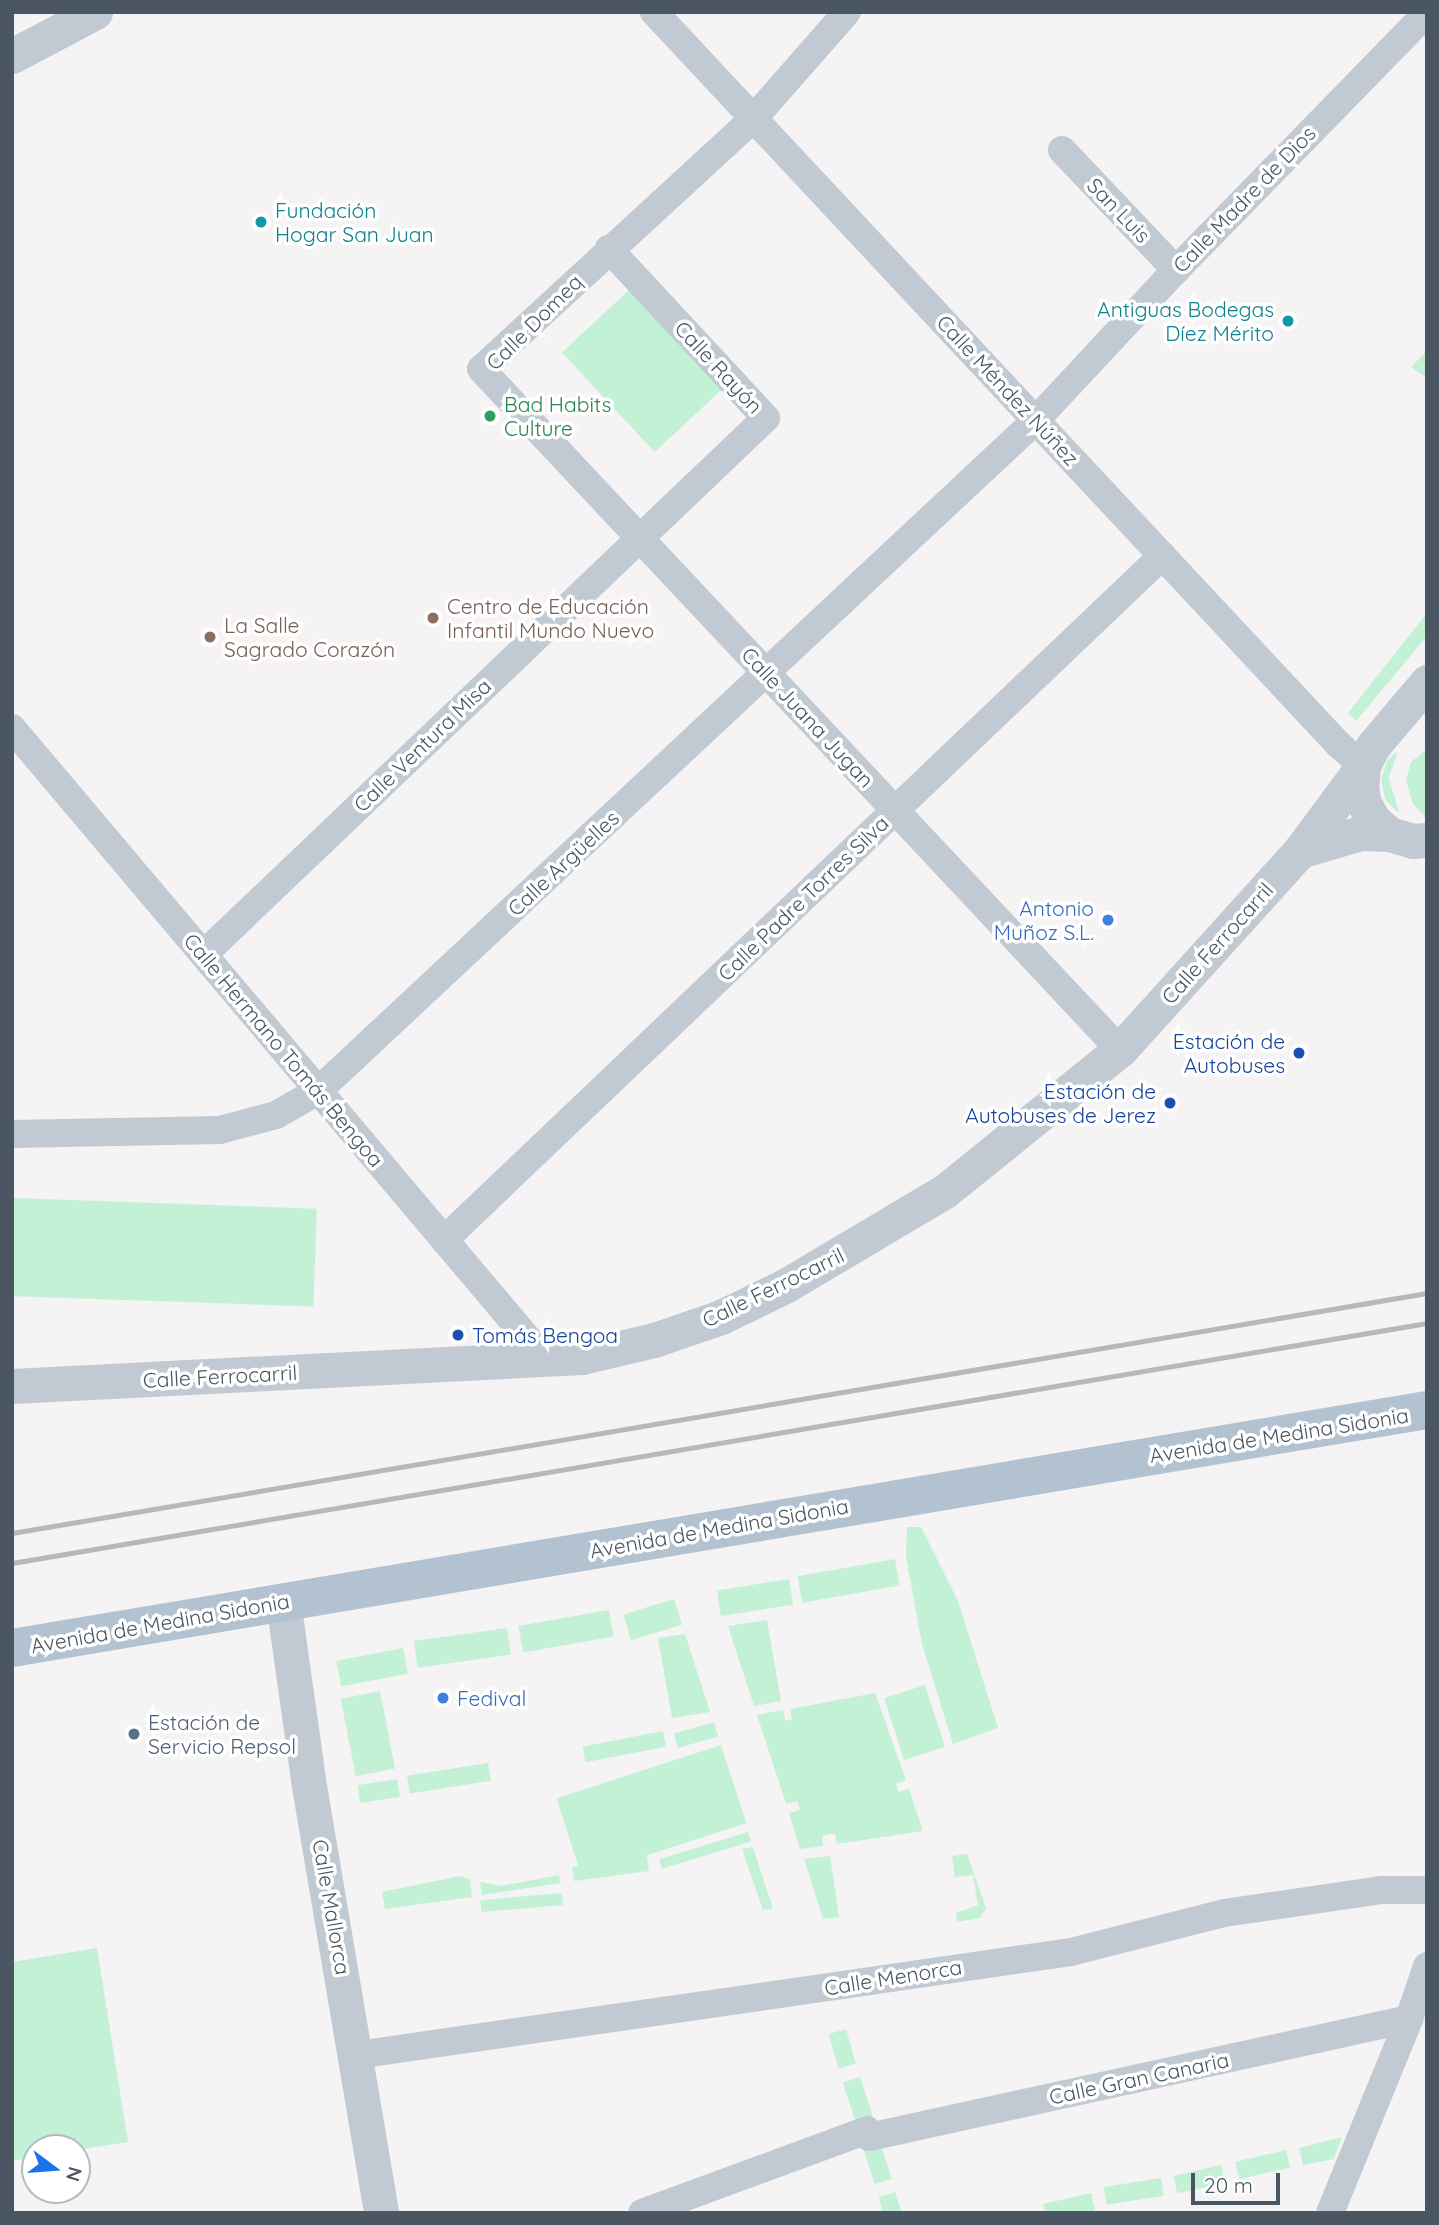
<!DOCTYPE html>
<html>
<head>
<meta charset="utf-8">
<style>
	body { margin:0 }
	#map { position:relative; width:1439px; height:2225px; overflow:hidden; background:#f5f3f3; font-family:Quicksand,sans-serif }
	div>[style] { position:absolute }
	.green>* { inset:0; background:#c3f1d5; transform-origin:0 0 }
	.minor>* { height:28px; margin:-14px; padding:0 14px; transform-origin:14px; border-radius:14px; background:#c1cad2 }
	.tertiary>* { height:35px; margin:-17.5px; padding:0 17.5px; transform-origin:17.5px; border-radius:17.5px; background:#c1cad2 }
	.primary>* { height:38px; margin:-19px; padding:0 19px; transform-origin:19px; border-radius:19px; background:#b3c2d1 }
	.rail>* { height:5px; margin:-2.5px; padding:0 2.5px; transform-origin:2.5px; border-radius:2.5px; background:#b5b8bd }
	.dots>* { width:19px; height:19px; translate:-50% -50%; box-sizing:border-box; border:4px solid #fff; border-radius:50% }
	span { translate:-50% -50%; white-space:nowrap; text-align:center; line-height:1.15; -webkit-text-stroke:7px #fff; paint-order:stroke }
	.street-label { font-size:21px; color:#4a5661 }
	.culture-label { font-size:21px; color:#0d838f }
	.left { translate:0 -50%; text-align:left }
	.right { translate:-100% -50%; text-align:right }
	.leisure-label { font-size:21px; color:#27864d }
	.education-label { font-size:21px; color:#785e54 }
	.shop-label { font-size:21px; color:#366cbe }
	.transit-label { font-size:21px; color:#164399 }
	.service-label { font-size:21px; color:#4e5e75 }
	.frame { position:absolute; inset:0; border:14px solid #4a5661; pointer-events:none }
	.north { position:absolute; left:21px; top:2134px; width:70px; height:70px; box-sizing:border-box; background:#fff; border:2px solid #b7bbc0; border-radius:50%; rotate:106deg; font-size:19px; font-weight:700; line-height:28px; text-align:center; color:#4a5661 }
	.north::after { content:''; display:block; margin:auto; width:24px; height:32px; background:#1a73e8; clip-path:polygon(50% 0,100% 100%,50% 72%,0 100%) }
	.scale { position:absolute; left:1191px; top:2173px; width:89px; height:32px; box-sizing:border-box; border:4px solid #4a5661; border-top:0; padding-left:9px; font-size:21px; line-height:24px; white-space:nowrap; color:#4a5661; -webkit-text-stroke:5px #fff; paint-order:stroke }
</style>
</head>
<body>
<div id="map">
	<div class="green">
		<div style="left:630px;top:289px;width:136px;height:93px;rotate:47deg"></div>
		<div style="clip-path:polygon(1427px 351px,1427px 378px,1411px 367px)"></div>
		<div style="clip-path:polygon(1427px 613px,1427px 636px,1356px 721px,1348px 713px)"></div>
		<div style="clip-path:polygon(1427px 749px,1427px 819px,1413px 804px,1406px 780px,1411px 762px)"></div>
		<div style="clip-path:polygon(1398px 751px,1389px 778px,1399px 813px,1386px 801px,1381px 781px,1387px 761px)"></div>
		<div style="left:12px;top:1198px;width:305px;height:98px;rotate:2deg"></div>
		<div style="clip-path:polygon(907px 1527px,921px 1527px,958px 1601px,998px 1728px,953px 1744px,922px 1644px,906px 1557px)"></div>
		<div style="left:895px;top:1559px;width:27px;height:99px;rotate:80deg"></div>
		<div style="left:789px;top:1579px;width:26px;height:73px;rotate:81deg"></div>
		<div style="left:674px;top:1599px;width:27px;height:53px;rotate:73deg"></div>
		<div style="left:609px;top:1610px;width:27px;height:92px;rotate:80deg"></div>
		<div style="clip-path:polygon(767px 1620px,781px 1701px,754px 1706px,728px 1626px)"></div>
		<div style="left:507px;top:1628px;width:27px;height:94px;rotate:82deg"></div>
		<div style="clip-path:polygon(685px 1634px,710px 1712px,672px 1718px,658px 1638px)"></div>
		<div style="left:403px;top:1648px;width:26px;height:68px;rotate:79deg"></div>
		<div style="left:925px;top:1685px;width:65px;height:43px;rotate:72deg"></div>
		<div style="left:380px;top:1691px;width:79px;height:40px;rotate:79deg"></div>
		<div style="clip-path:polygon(875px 1693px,906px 1780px,896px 1784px,897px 1788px,899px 1792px,909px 1789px,923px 1831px,837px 1844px,835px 1834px,830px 1834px,822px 1836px,823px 1846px,800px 1849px,789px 1813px,800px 1810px,797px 1801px,786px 1804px,757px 1715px,783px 1710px,785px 1721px,792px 1719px,790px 1709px)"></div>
		<div style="left:714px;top:1722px;width:15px;height:42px;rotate:74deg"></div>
		<div style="left:663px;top:1731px;width:16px;height:82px;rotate:79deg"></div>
		<div style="left:721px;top:1745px;width:82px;height:173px;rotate:72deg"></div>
		<div style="left:488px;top:1763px;width:18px;height:82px;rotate:81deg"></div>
		<div style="left:397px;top:1779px;width:18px;height:40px;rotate:81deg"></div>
		<div style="left:748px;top:1832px;width:10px;height:93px;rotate:73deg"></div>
		<div style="clip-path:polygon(753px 1847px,753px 1848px,773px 1909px,763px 1910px,742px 1849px)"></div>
		<div style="clip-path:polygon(646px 1852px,649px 1871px,574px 1881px,572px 1867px)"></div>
		<div style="clip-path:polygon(967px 1854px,986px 1908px,980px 1918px,957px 1922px,956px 1913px,978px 1905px,973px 1875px,955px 1877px,952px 1856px)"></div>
		<div style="clip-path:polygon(830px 1856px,839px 1917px,823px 1919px,804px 1859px)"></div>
		<div style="clip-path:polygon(559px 1875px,560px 1883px,482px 1895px,480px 1882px,501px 1886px)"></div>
		<div style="clip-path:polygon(460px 1876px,470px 1879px,472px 1897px,385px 1909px,382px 1892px)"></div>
		<div style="left:562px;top:1893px;width:12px;height:82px;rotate:85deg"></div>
		<div style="clip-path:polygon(97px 1948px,128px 2142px,77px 2150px,35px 2148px,35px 2157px,12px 2161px,12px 1962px)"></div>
		<div style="left:846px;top:2029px;width:36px;height:18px;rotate:74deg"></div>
		<div style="left:860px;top:2077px;width:48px;height:18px;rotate:72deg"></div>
		<div style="left:878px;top:2136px;width:45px;height:18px;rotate:72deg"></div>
		<div style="clip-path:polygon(1342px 2137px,1334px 2159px,1303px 2165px,1299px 2148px)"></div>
		<div style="left:1286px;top:2150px;width:18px;height:52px;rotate:77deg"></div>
		<div style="left:1221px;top:2165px;width:18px;height:49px;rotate:77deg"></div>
		<div style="left:1161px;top:2178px;width:18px;height:58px;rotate:81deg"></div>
		<div style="clip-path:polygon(895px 2192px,902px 2213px,883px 2213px,879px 2197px)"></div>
		<div style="clip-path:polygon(1091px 2193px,1095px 2211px,1045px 2213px,1043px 2204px)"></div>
	</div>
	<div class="minor">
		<div style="left:654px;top:12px;width:1003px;rotate:46.94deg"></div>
		<div style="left:1339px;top:745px;width:32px;rotate:41deg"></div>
		<div style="left:847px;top:12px;width:142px;rotate:131.3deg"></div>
		<div style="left:753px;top:119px;width:369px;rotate:137.4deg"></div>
		<div style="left:481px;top:369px;width:934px;rotate:46.82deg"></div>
		<div style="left:1062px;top:150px;width:166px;rotate:46.5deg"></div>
		<div style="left:12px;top:728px;width:826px;rotate:49.81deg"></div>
		<div style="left:205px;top:953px;width:775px;rotate:-43.64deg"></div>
		<div style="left:766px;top:418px;width:231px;rotate:-132.9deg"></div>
		<div style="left:12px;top:1134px;width:208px;rotate:-1.1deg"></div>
		<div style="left:220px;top:1130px;width:58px;rotate:-15deg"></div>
		<div style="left:276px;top:1115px;width:48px;rotate:-29.7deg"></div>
		<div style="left:318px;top:1091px;width:983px;rotate:-43.06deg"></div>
		<div style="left:1036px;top:420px;width:205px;rotate:-47deg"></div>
		<div style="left:1176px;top:270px;width:359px;rotate:-45.7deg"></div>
		<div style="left:444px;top:1240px;width:992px;rotate:-43.61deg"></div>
		<div style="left:357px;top:2055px;width:721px;rotate:-8.21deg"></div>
		<div style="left:1071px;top:1952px;width:158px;rotate:-14.3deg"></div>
		<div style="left:1224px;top:1913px;width:160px;rotate:-8.3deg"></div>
		<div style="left:1382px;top:1890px;width:45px"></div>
		<div style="left:869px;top:2137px;width:553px;rotate:-12.33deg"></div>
		<div style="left:642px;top:2213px;width:240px;rotate:-20.2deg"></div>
		<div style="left:1330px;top:2213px;width:209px;rotate:-67.8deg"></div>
		<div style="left:1409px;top:2019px;width:56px;rotate:-71.2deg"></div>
	</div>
	<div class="tertiary">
		<div style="left:12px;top:56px;width:94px;rotate:-27.9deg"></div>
		<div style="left:1427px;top:682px;width:84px;rotate:130.2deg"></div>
		<div style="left:1373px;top:746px;width:22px;rotate:117deg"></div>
		<div style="left:1363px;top:766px;width:22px;rotate:95deg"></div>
		<div style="left:1361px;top:788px;width:15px;rotate:79deg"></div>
		<div style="left:1364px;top:803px;width:19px;rotate:62deg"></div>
		<div style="left:1373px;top:820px;width:21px;rotate:41deg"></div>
		<div style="left:1389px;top:834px;width:25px;rotate:16deg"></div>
		<div style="left:1413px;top:841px;width:14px;rotate:-4deg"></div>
		<div style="left:1300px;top:851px;width:63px;rotate:-16.7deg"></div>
		<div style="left:1360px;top:833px;width:29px;rotate:2deg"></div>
		<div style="left:12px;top:1386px;width:571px;rotate:-2.91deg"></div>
		<div style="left:582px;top:1357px;width:74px;rotate:-13.3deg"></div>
		<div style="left:654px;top:1340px;width:71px;rotate:-18.9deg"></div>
		<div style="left:721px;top:1317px;width:71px;rotate:-25.8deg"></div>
		<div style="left:785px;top:1286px;width:186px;rotate:-30.7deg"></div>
		<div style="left:945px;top:1191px;width:225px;rotate:-38.9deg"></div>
		<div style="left:1120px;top:1050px;width:268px;rotate:-47.9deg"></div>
		<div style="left:1300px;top:851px;width:106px;rotate:-53.5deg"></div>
		<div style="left:283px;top:1601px;width:181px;rotate:82deg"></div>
		<div style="left:308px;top:1780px;width:439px;rotate:80.4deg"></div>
	</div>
	<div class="primary">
		<div style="left:12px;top:1648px;width:1435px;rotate:-9.55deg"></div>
	</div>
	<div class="rail">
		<div style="left:12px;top:1533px;width:1435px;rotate:-9.63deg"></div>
		<div style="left:12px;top:1563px;width:1435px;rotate:-9.63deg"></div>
	</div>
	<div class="dots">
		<div style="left:261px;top:222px;background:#0f9aa8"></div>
		<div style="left:1288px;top:321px;background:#0f9aa8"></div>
		<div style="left:490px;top:416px;background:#2e9e5b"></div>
		<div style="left:433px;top:618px;background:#8d6e63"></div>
		<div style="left:210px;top:637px;background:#8d6e63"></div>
		<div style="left:1108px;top:920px;background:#3f7fe0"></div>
		<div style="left:1299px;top:1053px;background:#1a4fb4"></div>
		<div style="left:1170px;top:1103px;background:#1a4fb4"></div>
		<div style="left:458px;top:1335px;background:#1a4fb4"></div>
		<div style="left:443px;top:1698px;background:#3f7fe0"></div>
		<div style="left:134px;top:1734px;background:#5c6f8a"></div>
	</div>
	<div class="street-label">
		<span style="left:1244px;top:199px;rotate:-46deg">Calle Madre de Dios</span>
		<span style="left:1119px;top:210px;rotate:46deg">San Luis</span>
		<span style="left:534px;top:322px;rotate:-45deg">Calle Domeq</span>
		<span style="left:719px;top:367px;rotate:47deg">Calle Rayón</span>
		<span style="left:1008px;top:390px;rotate:47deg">Calle Méndez Núñez</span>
		<span style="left:808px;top:717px;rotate:47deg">Calle Juana Jugan</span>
		<span style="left:422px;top:745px;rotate:-44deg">Calle Ventura Misa</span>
		<span style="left:563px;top:863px;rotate:-43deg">Calle Argüelles</span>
		<span style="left:803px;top:898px;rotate:-44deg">Calle Padre Torres Silva</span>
		<span style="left:1217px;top:943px;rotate:-48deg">Calle Ferrocarril</span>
		<span style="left:284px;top:1050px;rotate:50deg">Calle Hermano Tomás Bengoa</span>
		<span style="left:773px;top:1287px;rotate:-26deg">Calle Ferrocarril</span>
		<span style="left:220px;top:1376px;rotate:-3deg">Calle Ferrocarril</span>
		<span style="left:1279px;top:1435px;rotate:-9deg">Avenida de Medina Sidonia</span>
		<span style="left:719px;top:1528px;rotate:-10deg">Avenida de Medina Sidonia</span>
		<span style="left:160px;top:1623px;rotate:-10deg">Avenida de Medina Sidonia</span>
		<span style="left:332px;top:1907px;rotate:80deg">Calle Mallorca</span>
		<span style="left:893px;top:1977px;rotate:-9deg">Calle Menorca</span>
		<span style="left:1139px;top:2078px;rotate:-12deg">Calle Gran Canaria</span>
	</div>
	<div class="culture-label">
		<span class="left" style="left:275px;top:222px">Fundación<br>Hogar San Juan</span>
		<span class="right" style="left:1274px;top:321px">Antiguas Bodegas<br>Díez Mérito</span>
	</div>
	<div class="leisure-label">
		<span class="left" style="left:504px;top:416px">Bad Habits<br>Culture</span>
	</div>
	<div class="education-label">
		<span class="left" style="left:447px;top:618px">Centro de Educación<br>Infantil Mundo Nuevo</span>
		<span class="left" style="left:224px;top:637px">La Salle<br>Sagrado Corazón</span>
	</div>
	<div class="shop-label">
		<span class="right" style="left:1094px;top:920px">Antonio<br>Muñoz S.L.</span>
		<span class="left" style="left:457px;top:1698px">Fedival</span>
	</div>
	<div class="transit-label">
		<span class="right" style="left:1285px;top:1053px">Estación de<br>Autobuses</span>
		<span class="right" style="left:1156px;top:1103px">Estación de<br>Autobuses de Jerez</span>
		<span class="left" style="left:472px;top:1335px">Tomás Bengoa</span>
	</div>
	<div class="service-label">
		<span class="left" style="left:148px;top:1734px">Estación de<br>Servicio Repsol</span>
	</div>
	<div class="frame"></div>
	<div class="north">N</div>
	<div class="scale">20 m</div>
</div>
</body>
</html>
